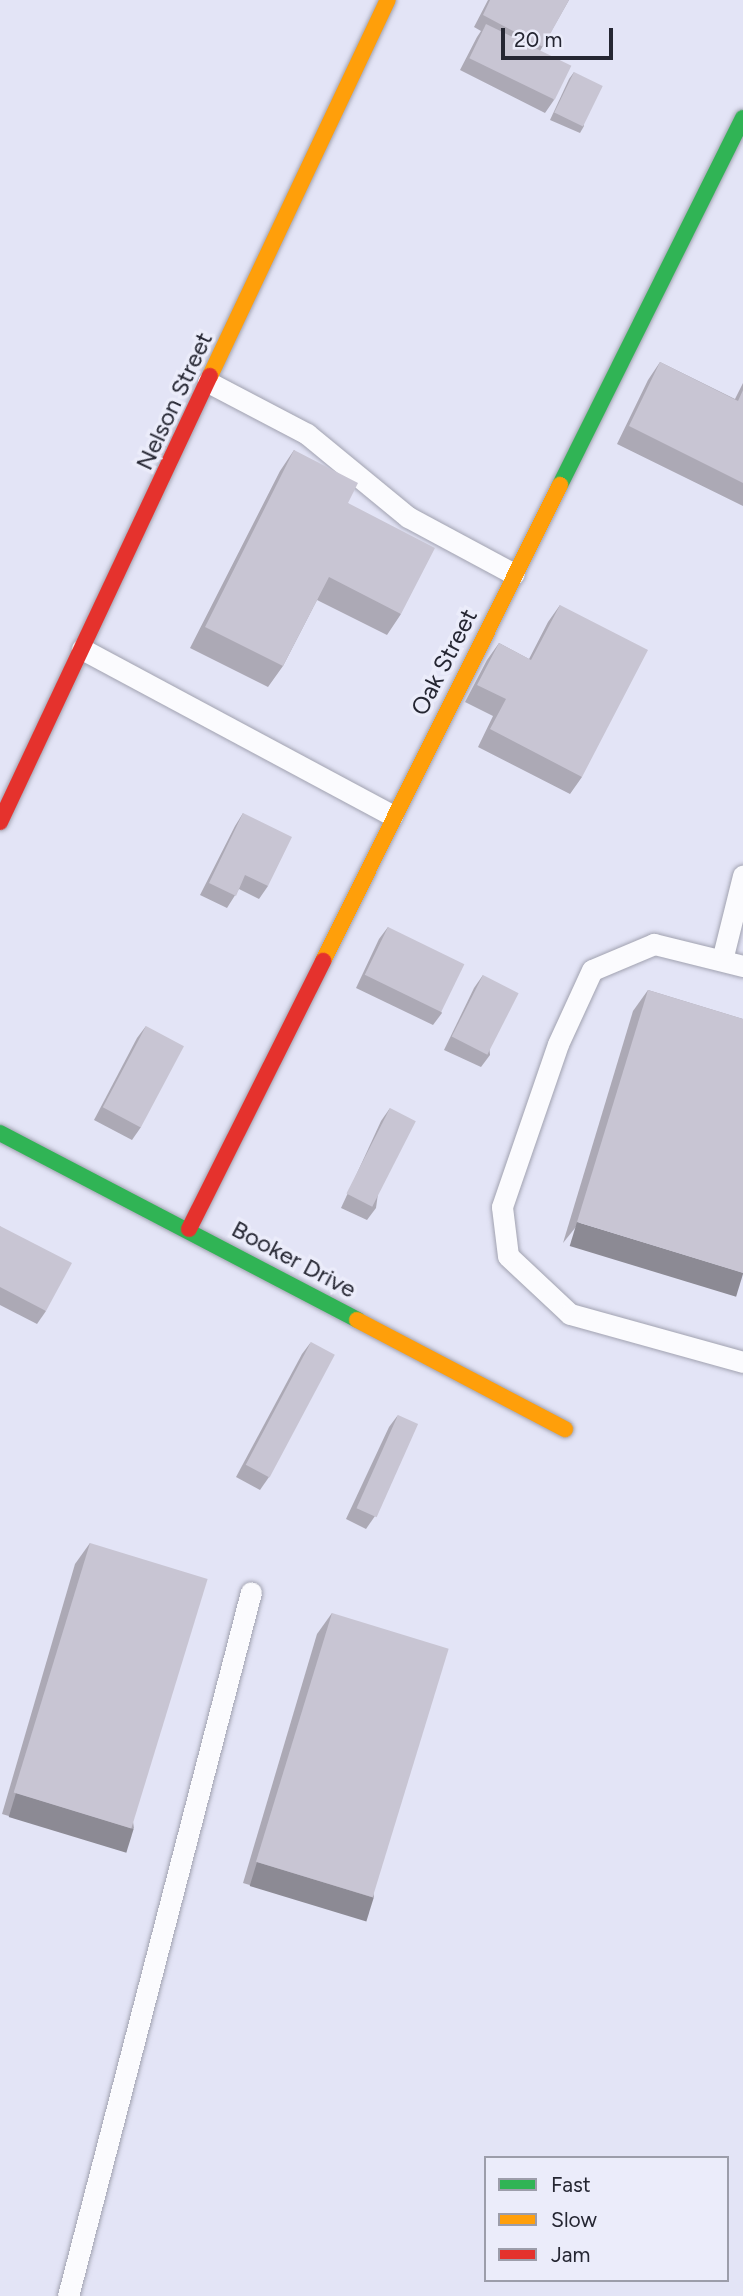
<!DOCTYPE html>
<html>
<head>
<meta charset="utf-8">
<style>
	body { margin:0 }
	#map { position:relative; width:743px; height:2296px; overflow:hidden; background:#e3e4f6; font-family:Figtree,sans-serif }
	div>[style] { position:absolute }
	.roads { filter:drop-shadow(0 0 2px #a1a2b0) drop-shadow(0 0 2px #a1a2b0) }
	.lane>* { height:21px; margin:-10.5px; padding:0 10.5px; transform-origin:10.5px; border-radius:10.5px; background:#fbfbfe }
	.fast>* { height:16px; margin:-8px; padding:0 8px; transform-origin:8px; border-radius:8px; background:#30b455 }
	.slow>* { height:16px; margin:-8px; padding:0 8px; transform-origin:8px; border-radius:8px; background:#ff9f0a }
	.jam>* { height:16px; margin:-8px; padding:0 8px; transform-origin:8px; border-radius:8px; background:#e5322d }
	.wall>* { inset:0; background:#aca9b5 }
	.shaded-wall>* { inset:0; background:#8c8a94; transform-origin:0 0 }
	.building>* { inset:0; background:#c8c5d3; transform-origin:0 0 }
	span { translate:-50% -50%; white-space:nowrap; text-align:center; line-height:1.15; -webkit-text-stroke:7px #ebecfa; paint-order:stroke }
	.street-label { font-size:24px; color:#252632 }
	.legend { position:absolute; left:484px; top:2156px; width:245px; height:126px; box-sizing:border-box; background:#ebecfa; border:2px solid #9c9daa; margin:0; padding:9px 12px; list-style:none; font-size:21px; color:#252632 }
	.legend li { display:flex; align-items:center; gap:14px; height:35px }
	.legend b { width:35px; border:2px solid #9c9daa }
	.scale { position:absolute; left:501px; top:28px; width:112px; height:32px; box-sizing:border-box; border:4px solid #252632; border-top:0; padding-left:9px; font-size:21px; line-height:24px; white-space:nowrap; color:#252632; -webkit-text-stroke:5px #ebecfa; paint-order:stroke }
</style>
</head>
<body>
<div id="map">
	<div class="roads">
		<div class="lane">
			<div style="left:208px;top:382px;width:112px;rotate:27.7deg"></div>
			<div style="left:307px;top:434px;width:131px;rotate:39.4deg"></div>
			<div style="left:408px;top:517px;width:120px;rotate:28.3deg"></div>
			<div style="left:82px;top:649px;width:352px;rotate:28.2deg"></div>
			<div style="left:722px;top:960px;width:87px;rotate:-76deg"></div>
			<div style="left:743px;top:966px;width:92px;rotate:-166.1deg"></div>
			<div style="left:654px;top:944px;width:67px;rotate:157.2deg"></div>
			<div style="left:592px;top:970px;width:81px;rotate:114.7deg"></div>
			<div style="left:558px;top:1044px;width:172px;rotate:109deg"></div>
			<div style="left:502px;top:1207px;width:49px;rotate:83deg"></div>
			<div style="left:508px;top:1256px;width:85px;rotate:43.1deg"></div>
			<div style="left:570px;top:1314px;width:180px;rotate:15.5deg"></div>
			<div style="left:68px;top:2296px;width:727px;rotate:-75.43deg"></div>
		</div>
		<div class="fast">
			<div style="left:560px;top:485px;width:410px;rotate:-63.5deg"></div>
			<div style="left:0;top:1133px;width:403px;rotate:27.6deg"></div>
		</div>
		<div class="slow">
			<div style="left:210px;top:376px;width:416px;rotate:-64.7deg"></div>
			<div style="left:323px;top:961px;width:532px;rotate:-63.53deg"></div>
			<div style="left:357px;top:1320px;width:235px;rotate:27.7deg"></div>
		</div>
		<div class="jam">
			<div style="left:0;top:822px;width:493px;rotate:-64.8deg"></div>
			<div style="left:189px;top:1229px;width:300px;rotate:-63.4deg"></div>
		</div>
	</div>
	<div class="wall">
		<div style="clip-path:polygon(488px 0,569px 0,540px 51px,554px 100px,545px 113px,460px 70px,477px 37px,481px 31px,474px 27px)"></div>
		<div style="clip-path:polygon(574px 72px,584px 126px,580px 133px,550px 120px,569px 79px)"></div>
		<div style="clip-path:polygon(660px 362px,735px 399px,743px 383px,743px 506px,617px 444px,648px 380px)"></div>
		<div style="clip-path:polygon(294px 450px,348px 503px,401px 614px,387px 635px,317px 600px,283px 666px,268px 687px,190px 648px,280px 471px)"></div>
		<div style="clip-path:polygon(560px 605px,582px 777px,570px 794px,478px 747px,493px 716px,465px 702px,487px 660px,499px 643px,529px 659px,548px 622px)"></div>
		<div style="clip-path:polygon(243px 813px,268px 886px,259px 899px,239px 889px,227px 908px,200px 895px,235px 826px)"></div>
		<div style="clip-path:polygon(388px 927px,442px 1013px,433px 1025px,356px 988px,379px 939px)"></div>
		<div style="clip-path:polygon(483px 975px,490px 1055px,481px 1067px,444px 1050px,474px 988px)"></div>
		<div style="clip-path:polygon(648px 990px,743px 1019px,563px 1243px,633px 1011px)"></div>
		<div style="clip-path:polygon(146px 1026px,141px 1127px,132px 1140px,94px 1120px,137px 1038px)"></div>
		<div style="clip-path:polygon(390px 1108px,376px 1208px,367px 1220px,341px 1208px,381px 1121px)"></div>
		<div style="clip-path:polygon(0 1226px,46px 1311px,37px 1324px,0 1305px)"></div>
		<div style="clip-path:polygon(311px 1342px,269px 1477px,260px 1490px,236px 1477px,302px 1354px)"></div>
		<div style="clip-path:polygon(398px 1415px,375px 1516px,366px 1529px,346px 1519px,389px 1427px)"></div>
		<div style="clip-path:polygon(90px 1543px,134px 1828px,120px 1849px,2px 1814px,75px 1564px)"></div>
		<div style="clip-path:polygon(332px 1613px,374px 1897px,360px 1918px,243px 1883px,317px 1634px)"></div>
	</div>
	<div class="shaded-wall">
		<div style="left:577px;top:1222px;width:174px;height:25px;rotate:17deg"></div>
		<div style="left:16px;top:1793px;width:123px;height:25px;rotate:17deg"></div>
		<div style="left:257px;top:1862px;width:122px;height:25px;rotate:17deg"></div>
	</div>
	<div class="building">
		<div style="clip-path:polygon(490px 0,569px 0,543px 47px,483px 15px)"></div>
		<div style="left:486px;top:24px;width:95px;height:38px;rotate:26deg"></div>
		<div style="left:574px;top:72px;width:32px;height:45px;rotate:26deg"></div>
		<div style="clip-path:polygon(660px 362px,738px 401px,743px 390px,743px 483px,629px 426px)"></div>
		<div style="clip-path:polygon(294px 450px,358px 483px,348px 503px,435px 548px,401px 614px,329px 577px,283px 666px,205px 627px)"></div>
		<div style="clip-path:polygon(560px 605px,648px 650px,582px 777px,490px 729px,506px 699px,477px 685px,499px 643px,531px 660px)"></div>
		<div style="clip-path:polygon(243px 813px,292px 837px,268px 886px,245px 875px,236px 896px,209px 883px)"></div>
		<div style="left:388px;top:927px;width:85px;height:53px;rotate:26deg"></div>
		<div style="left:483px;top:975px;width:40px;height:69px;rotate:27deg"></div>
		<div style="clip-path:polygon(648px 990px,743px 1019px,743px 1273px,577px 1222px)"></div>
		<div style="left:146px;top:1026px;width:43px;height:92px;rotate:28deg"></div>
		<div style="left:390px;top:1108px;width:29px;height:96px;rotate:27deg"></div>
		<div style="clip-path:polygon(0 1226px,72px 1263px,46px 1311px,0 1287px)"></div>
		<div style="left:311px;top:1342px;width:27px;height:139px;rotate:28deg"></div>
		<div style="left:398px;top:1415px;width:22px;height:102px;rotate:24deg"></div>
		<div style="left:90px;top:1543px;width:123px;height:261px;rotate:17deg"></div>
		<div style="left:332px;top:1613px;width:122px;height:260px;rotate:17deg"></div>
	</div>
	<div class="street-label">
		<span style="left:174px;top:401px;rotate:-65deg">Nelson Street</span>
		<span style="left:444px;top:662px;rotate:-63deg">Oak Street</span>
		<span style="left:294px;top:1259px;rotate:28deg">Booker Drive</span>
	</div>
	<ul class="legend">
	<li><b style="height:9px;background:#30b455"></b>Fast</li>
	<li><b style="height:9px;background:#ff9f0a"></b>Slow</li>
	<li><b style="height:9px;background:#e5322d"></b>Jam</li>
	</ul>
	<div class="scale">20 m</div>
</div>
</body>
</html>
